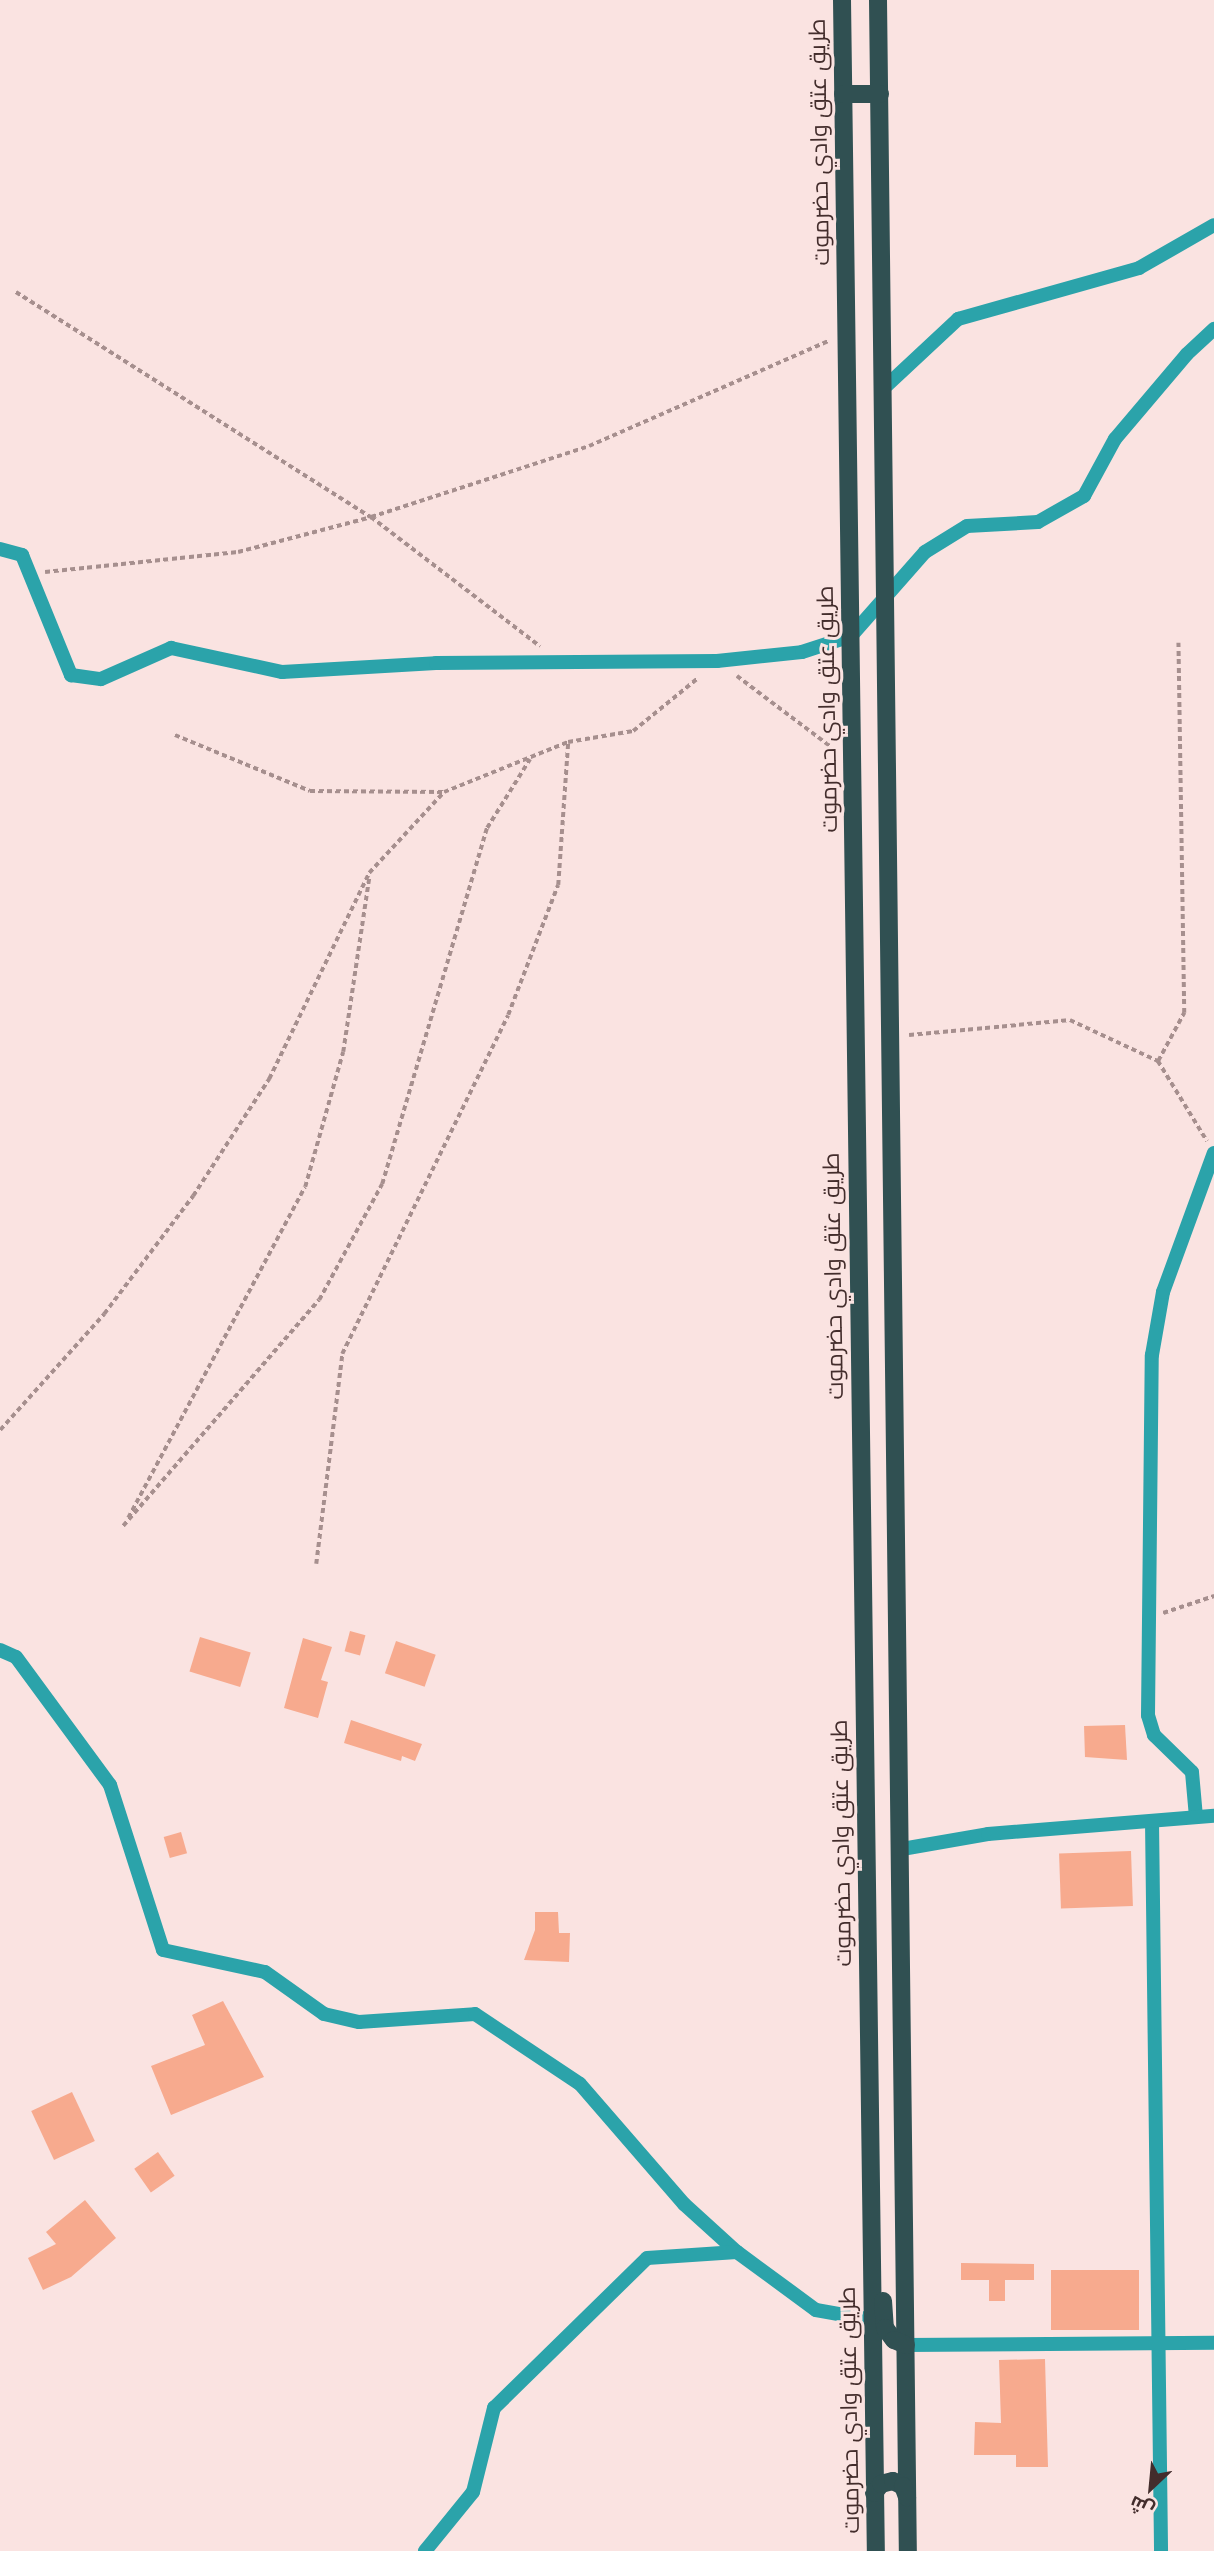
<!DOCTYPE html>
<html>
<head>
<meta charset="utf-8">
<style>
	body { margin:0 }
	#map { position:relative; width:1214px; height:2551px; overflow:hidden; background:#fae3e1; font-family:"PT Sans",Cairo,sans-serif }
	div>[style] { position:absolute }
	.building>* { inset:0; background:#f7aa8e; transform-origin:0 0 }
	.path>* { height:3.5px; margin-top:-1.75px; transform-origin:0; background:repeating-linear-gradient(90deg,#a68f8e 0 5px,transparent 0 8.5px) }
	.minor>* { height:14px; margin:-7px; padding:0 7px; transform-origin:7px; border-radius:7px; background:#2ba3aa }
	.primary>* { height:18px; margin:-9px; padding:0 9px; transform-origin:9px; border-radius:9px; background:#305052 }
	span { translate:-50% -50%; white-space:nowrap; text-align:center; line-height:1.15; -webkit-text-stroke:6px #fae3e1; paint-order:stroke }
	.street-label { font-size:23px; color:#432d2c }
	.north { position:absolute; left:1116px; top:2453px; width:70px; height:70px; -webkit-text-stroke:5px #fae3e1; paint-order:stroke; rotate:206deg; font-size:19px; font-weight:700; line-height:28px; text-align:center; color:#432d2c }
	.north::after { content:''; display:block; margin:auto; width:24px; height:32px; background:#432d2c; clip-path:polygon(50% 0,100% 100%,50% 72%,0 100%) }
</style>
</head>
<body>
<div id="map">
	<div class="building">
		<div style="left:350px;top:1631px;width:16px;height:21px;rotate:15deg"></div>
		<div style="left:200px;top:1637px;width:53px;height:36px;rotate:17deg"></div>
		<div style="clip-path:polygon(303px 1638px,332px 1647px,321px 1680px,328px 1682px,318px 1718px,284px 1708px)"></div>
		<div style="left:396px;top:1641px;width:42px;height:34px;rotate:19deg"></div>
		<div style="clip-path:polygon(351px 1720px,422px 1744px,415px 1761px,402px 1756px,401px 1761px,344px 1743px)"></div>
		<div style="clip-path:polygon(1125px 1725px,1127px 1760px,1085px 1757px,1084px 1726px)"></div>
		<div style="left:181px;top:1832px;width:22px;height:18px;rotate:74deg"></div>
		<div style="left:1131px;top:1851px;width:55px;height:72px;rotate:88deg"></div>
		<div style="clip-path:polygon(535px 1912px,558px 1912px,559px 1933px,570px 1933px,569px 1962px,524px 1960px,535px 1930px)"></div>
		<div style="clip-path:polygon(223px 2001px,264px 2077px,171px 2115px,151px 2066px,205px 2045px,192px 2015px)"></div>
		<div style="left:72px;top:2092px;width:54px;height:45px;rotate:65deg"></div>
		<div style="left:158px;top:2152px;width:29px;height:29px;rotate:55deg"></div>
		<div style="clip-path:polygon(85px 2200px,116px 2238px,71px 2277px,43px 2290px,28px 2258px,56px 2244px,46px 2232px)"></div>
		<div style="clip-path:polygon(961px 2263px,1034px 2264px,1034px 2280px,1005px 2280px,1005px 2301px,989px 2301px,989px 2280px,961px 2280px)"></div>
		<div style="left:1051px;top:2270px;width:88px;height:60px"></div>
		<div style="clip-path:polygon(1045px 2359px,1048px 2467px,1016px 2467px,1016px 2455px,974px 2455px,975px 2422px,1001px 2423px,999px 2360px)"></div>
	</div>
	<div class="path">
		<div style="left:16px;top:292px;width:420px;rotate:32.4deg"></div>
		<div style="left:371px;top:517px;width:213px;rotate:37.4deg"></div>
		<div style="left:45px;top:572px;width:194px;rotate:-5.9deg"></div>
		<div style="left:238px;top:552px;width:138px;rotate:-14.7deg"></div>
		<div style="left:371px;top:517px;width:229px;rotate:-18deg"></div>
		<div style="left:589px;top:446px;width:261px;rotate:-23.7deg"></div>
		<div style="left:737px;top:676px;width:121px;rotate:37deg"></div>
		<div style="left:175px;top:735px;width:146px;rotate:22.5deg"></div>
		<div style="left:310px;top:791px;width:134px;rotate:0.4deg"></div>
		<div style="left:909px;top:1035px;width:162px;rotate:-5.3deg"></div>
		<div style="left:1070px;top:1020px;width:97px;rotate:25deg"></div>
		<div style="left:1158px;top:1061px;width:94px;rotate:58.5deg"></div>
		<div style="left:1158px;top:1061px;width:55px;rotate:-61.6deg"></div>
		<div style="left:1184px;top:1013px;width:370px;rotate:-90.9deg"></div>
		<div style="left:0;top:1430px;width:156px;rotate:-48.1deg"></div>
		<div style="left:104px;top:1314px;width:148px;rotate:-53deg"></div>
		<div style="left:193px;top:1196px;width:140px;rotate:-57deg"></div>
		<div style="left:269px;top:1079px;width:229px;rotate:-64.1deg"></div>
		<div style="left:369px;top:873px;width:110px;rotate:-47.2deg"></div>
		<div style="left:444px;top:792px;width:134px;rotate:-22deg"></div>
		<div style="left:568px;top:742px;width:66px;rotate:-9.6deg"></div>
		<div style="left:633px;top:731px;width:84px;rotate:-39.2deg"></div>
		<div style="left:128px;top:1518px;width:375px;rotate:-61.9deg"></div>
		<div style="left:305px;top:1187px;width:140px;rotate:-74.3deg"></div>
		<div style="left:343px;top:1052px;width:177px;rotate:-81.5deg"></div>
		<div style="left:123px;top:1526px;width:299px;rotate:-49.1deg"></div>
		<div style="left:319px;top:1300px;width:132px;rotate:-61.5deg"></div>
		<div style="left:382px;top:1184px;width:371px;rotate:-73.6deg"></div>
		<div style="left:487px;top:828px;width:81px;rotate:-58.1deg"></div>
		<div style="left:316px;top:1564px;width:212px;rotate:-82.9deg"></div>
		<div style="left:342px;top:1354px;width:377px;rotate:-63.9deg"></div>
		<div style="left:508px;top:1015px;width:139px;rotate:-69deg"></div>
		<div style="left:558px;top:885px;width:143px;rotate:-86deg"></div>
		<div style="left:1163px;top:1613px;width:54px;rotate:-18.4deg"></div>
	</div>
	<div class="minor">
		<div style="left:883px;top:389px;width:103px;rotate:-43deg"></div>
		<div style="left:958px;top:319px;width:188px;rotate:-15.7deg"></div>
		<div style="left:1139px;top:268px;width:86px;rotate:-29.8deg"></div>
		<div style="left:0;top:549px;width:23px;rotate:15deg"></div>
		<div style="left:22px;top:555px;width:130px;rotate:67.8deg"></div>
		<div style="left:71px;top:675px;width:30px;rotate:8deg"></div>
		<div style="left:101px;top:679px;width:77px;rotate:-23.9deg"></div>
		<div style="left:171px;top:648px;width:114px;rotate:12.2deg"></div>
		<div style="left:282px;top:672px;width:154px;rotate:-3.3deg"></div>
		<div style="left:436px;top:663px;width:281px;rotate:-0.4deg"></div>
		<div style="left:717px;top:661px;width:85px;rotate:-6deg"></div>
		<div style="left:802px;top:652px;width:52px;rotate:-18.1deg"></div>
		<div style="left:851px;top:636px;width:112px;rotate:-48.6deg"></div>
		<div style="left:925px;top:552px;width:49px;rotate:-31.8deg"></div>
		<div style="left:967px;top:526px;width:71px;rotate:-3.2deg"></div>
		<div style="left:1038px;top:522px;width:53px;rotate:-29.5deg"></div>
		<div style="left:1084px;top:496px;width:65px;rotate:-61.5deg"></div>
		<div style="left:1115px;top:439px;width:111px;rotate:-49.7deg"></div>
		<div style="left:1187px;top:354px;width:37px;rotate:-43deg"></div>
		<div style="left:0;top:1650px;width:17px;rotate:24deg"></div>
		<div style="left:16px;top:1657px;width:159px;rotate:53.7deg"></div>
		<div style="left:110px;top:1785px;width:173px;rotate:72.2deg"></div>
		<div style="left:163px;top:1950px;width:104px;rotate:12.2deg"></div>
		<div style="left:265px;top:1972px;width:72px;rotate:35.4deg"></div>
		<div style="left:324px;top:2014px;width:36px;rotate:13deg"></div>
		<div style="left:359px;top:2022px;width:116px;rotate:-3.9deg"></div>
		<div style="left:475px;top:2014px;width:126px;rotate:33.7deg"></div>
		<div style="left:580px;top:2084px;width:159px;rotate:49.1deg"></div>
		<div style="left:684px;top:2204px;width:72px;rotate:42.2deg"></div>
		<div style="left:737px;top:2252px;width:98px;rotate:36.3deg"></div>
		<div style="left:816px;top:2310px;width:57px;rotate:10.1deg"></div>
		<div style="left:1196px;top:1817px;width:45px;rotate:-95.1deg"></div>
		<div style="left:1192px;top:1772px;width:53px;rotate:-135.8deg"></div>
		<div style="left:1154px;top:1735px;width:21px;rotate:-107deg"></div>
		<div style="left:1148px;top:1715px;width:360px;rotate:-89.4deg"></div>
		<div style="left:1152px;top:1355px;width:64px;rotate:-80.1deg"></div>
		<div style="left:1163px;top:1292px;width:148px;rotate:-69.9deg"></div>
		<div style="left:1152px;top:1821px;width:730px;rotate:89.29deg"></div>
		<div style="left:902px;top:1849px;width:87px;rotate:-9.9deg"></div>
		<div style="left:988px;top:1834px;width:227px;rotate:-4.6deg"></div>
		<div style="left:906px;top:2345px;width:308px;rotate:-0.4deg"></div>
		<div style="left:425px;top:2551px;width:76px;rotate:-50.9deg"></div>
		<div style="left:473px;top:2492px;width:87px;rotate:-76deg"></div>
		<div style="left:494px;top:2408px;width:214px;rotate:-44.4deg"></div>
		<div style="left:647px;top:2258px;width:90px;rotate:-3.8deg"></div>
	</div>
	<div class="primary">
		<div style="left:842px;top:0;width:2551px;rotate:89.24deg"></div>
		<div style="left:878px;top:0;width:2551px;rotate:89.33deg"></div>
		<div style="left:843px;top:94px;width:37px"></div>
		<div style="left:883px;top:2301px;width:27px;rotate:86deg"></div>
		<div style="left:885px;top:2328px;width:15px;rotate:53deg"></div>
		<div style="left:894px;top:2340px;width:13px;rotate:23deg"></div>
		<div style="left:874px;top:2493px;width:11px;rotate:-52deg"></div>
		<div style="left:881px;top:2484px;width:12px;rotate:-14deg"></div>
		<div style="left:893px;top:2481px;width:11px;rotate:27deg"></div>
		<div style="left:903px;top:2486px;width:12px;rotate:70deg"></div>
	</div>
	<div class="street-label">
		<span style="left:819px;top:142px;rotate:-91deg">طريق عتق وادي حضرموت</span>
		<span style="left:827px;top:709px;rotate:-91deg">طريق عتق وادي حضرموت</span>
		<span style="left:833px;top:1276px;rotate:-91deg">طريق عتق وادي حضرموت</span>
		<span style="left:841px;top:1843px;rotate:-91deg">طريق عتق وادي حضرموت</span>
		<span style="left:849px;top:2410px;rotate:-91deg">طريق عتق وادي حضرموت</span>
	</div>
	<div class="north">ش</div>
</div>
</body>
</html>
